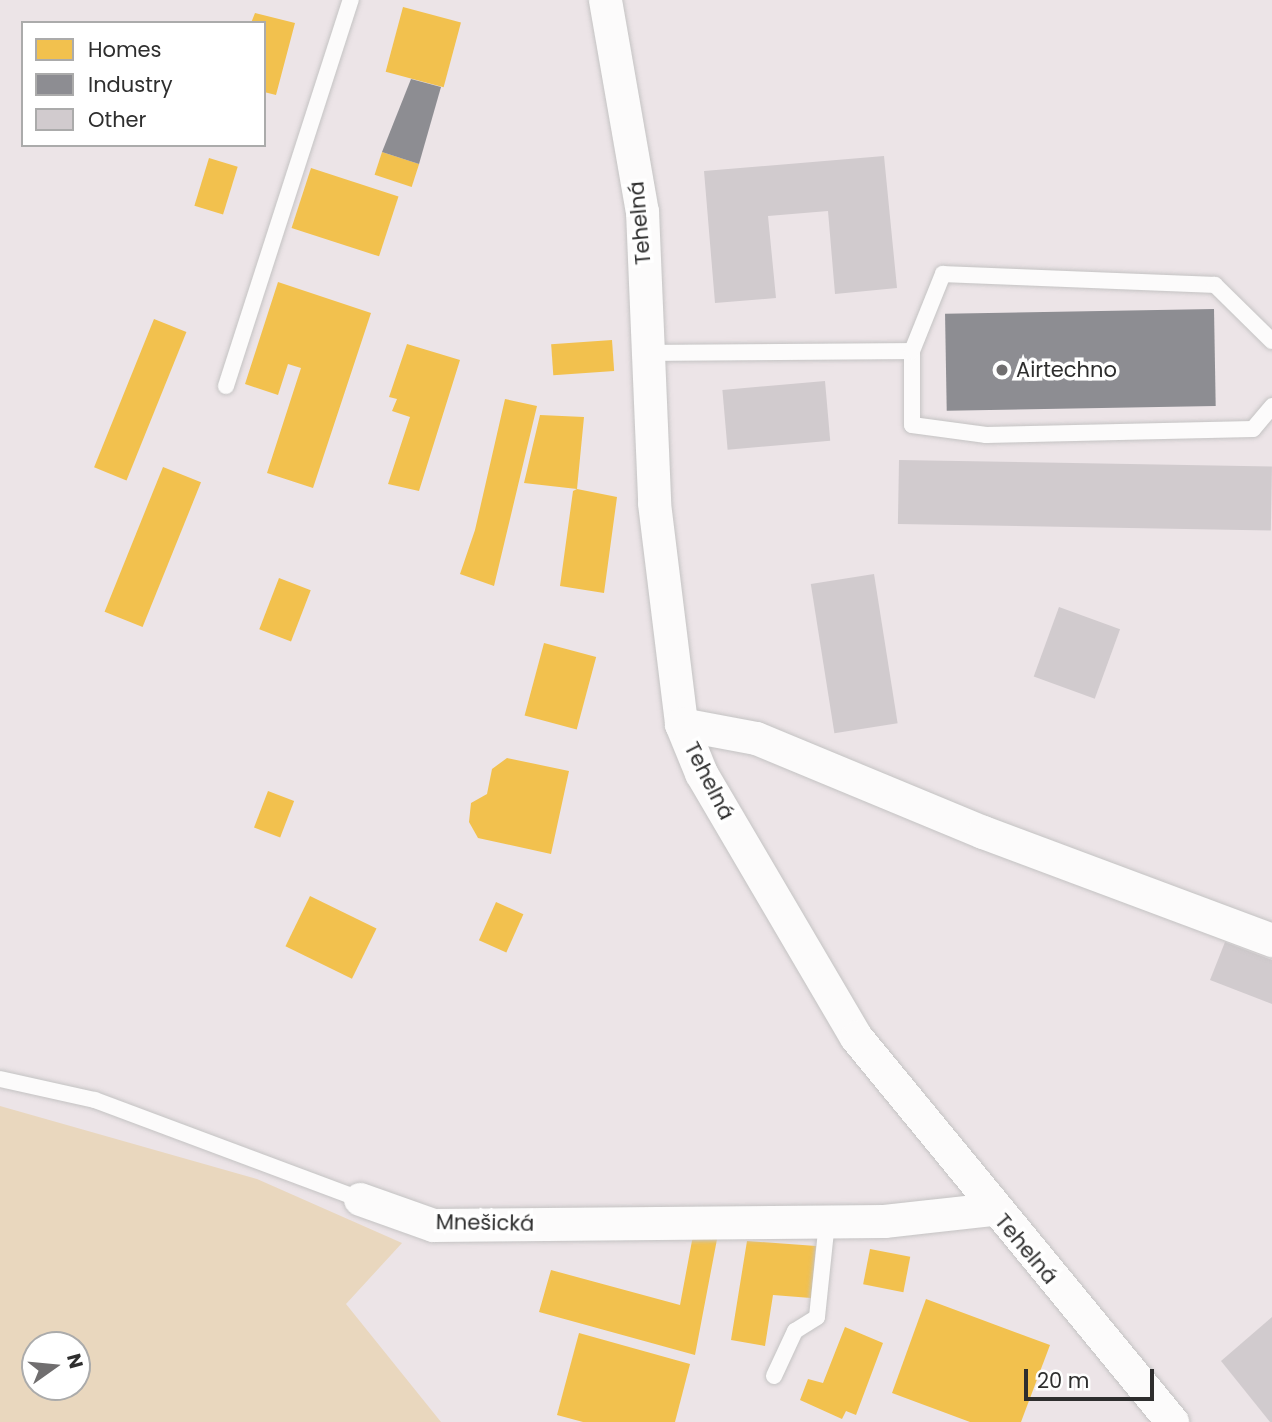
<!DOCTYPE html>
<html>
<head>
<meta charset="utf-8">
<style>
	body { margin:0 }
	#map { position:relative; width:1272px; height:1422px; overflow:hidden; background:#ece4e7; font-family:Poppins,sans-serif }
	div>[style] { position:absolute }
	.green>* { inset:0; background:#e9d7be }
	.homes>* { inset:0; background:#f2c14e; transform-origin:0 0 }
	.industry>* { inset:0; background:#8d8d92; transform-origin:0 0 }
	.building>* { inset:0; background:#d1cbce; transform-origin:0 0 }
	.roads { filter:drop-shadow(0 0 2px #c4c3c3) drop-shadow(0 0 2px #c4c3c3) }
	.service>* { height:16px; margin:-8px; padding:0 8px; transform-origin:8px; border-radius:8px; background:#fcfbfb }
	.minor>* { height:33px; margin:-16.5px; padding:0 16.5px; transform-origin:16.5px; border-radius:16.5px; background:#fcfbfb }
	.dots>* { width:19px; height:19px; translate:-50% -50%; box-sizing:border-box; border:4px solid #fff; border-radius:50% }
	span { translate:-50% -50%; white-space:nowrap; text-align:center; line-height:1.15; -webkit-text-stroke:7px #fff; paint-order:stroke }
	.street-label { font-size:21px; color:#2e2e2e }
	.poi-label { font-size:21px; color:#2e2e2e }
	.left { translate:0 -50%; text-align:left }
	.legend { position:absolute; left:21px; top:21px; width:245px; height:126px; box-sizing:border-box; background:#fff; border:2px solid #ababab; margin:0; padding:9px 12px; list-style:none; font-size:21px; color:#2e2e2e }
	.legend li { display:flex; align-items:center; gap:14px; height:35px }
	.legend b { width:35px; border:2px solid #ababab }
	.north { position:absolute; left:21px; top:1331px; width:70px; height:70px; box-sizing:border-box; background:#fff; border:2px solid #ababab; border-radius:50%; rotate:75deg; font-size:19px; font-weight:700; line-height:28px; text-align:center; color:#2e2e2e }
	.north::after { content:''; display:block; margin:auto; width:24px; height:32px; background:#706e6f; clip-path:polygon(50% 0,100% 100%,50% 72%,0 100%) }
	.scale { position:absolute; left:1024px; top:1369px; width:130px; height:32px; box-sizing:border-box; border:4px solid #2e2e2e; border-top:0; padding-left:9px; font-size:21px; line-height:24px; white-space:nowrap; color:#2e2e2e; -webkit-text-stroke:5px #fff; paint-order:stroke }
</style>
</head>
<body>
<div id="map">
	<div class="green">
		<div style="clip-path:polygon(evenodd,0 1106px,257px 1179px,402px 1243px,346px 1304px,441px 1422px,0 1422px,0 1106px,35px 1345px,77px 1345px,77px 1387px,35px 1387px,35px 1345px)"></div>
	</div>
	<div class="homes">
		<div style="left:403px;top:7px;width:60px;height:67px;rotate:15deg"></div>
		<div style="clip-path:polygon(255px 13px,295px 23px,276px 95px,264px 92px,264px 23px,251px 23px)"></div>
		<div style="left:382px;top:152px;width:39px;height:24px;rotate:18deg"></div>
		<div style="left:209px;top:158px;width:30px;height:50px;rotate:17deg"></div>
		<div style="left:311px;top:168px;width:92px;height:63px;rotate:18deg"></div>
		<div style="clip-path:polygon(278px 282px,371px 313px,313px 488px,267px 473px,301px 368px,288px 364px,278px 395px,245px 384px)"></div>
		<div style="left:154px;top:319px;width:35px;height:160px;rotate:22deg"></div>
		<div style="left:612px;top:340px;width:31px;height:61px;rotate:86deg"></div>
		<div style="clip-path:polygon(407px 344px,460px 360px,419px 491px,388px 484px,410px 417px,392px 411px,397px 399px,389px 397px)"></div>
		<div style="clip-path:polygon(505px 399px,537px 406px,494px 586px,460px 574px,475px 530px)"></div>
		<div style="clip-path:polygon(540px 415px,584px 417px,577px 489px,617px 497px,604px 593px,560px 586px,573px 491px,577px 489px,524px 483px)"></div>
		<div style="left:163px;top:467px;width:41px;height:156px;rotate:22deg"></div>
		<div style="left:279px;top:578px;width:34px;height:55px;rotate:21deg"></div>
		<div style="left:544px;top:643px;width:54px;height:75px;rotate:15deg"></div>
		<div style="clip-path:polygon(507px 758px,569px 771px,551px 854px,478px 838px,469px 822px,471px 803px,487px 794px,492px 769px)"></div>
		<div style="left:268px;top:791px;width:28px;height:39px;rotate:21deg"></div>
		<div style="left:310px;top:896px;width:74px;height:56px;rotate:26deg"></div>
		<div style="left:496px;top:902px;width:30px;height:42px;rotate:24deg"></div>
		<div style="clip-path:polygon(694px 1230px,718px 1234px,695px 1355px,539px 1312px,551px 1270px,680px 1305px)"></div>
		<div style="clip-path:polygon(747px 1241px,816px 1246px,811px 1298px,773px 1295px,765px 1346px,731px 1340px)"></div>
		<div style="left:870px;top:1249px;width:41px;height:36px;rotate:11deg"></div>
		<div style="clip-path:polygon(926px 1299px,1050px 1345px,1021px 1422px,970px 1422px,892px 1393px)"></div>
		<div style="clip-path:polygon(845px 1327px,883px 1343px,856px 1415px,846px 1411px,842px 1419px,800px 1400px,808px 1379px,823px 1383px)"></div>
		<div style="clip-path:polygon(579px 1333px,690px 1364px,675px 1422px,583px 1422px,557px 1415px)"></div>
	</div>
	<div class="industry">
		<div style="clip-path:polygon(411px 79px,441px 87px,419px 164px,382px 152px)"></div>
		<div style="left:1214px;top:309px;width:97px;height:269px;rotate:89deg"></div>
	</div>
	<div class="building">
		<div style="clip-path:polygon(884px 156px,897px 288px,835px 294px,828px 211px,768px 216px,776px 298px,715px 303px,704px 171px)"></div>
		<div style="left:825px;top:381px;width:60px;height:103px;rotate:85deg"></div>
		<div style="left:899px;top:460px;width:373px;height:64px;rotate:1deg"></div>
		<div style="left:874px;top:574px;width:151px;height:64px;rotate:81deg"></div>
		<div style="left:1059px;top:607px;width:65px;height:74px;rotate:20deg"></div>
		<div style="clip-path:polygon(1225px 942px,1272px 960px,1272px 1004px,1210px 980px)"></div>
		<div style="clip-path:polygon(1272px 1317px,1272px 1422px,1270px 1422px,1221px 1361px)"></div>
	</div>
	<div class="roads">
		<div class="service">
			<div style="left:912px;top:351px;width:74px;rotate:90deg"></div>
			<div style="left:912px;top:425px;width:75px;rotate:7.7deg"></div>
			<div style="left:986px;top:435px;width:267px;rotate:-1.3deg"></div>
			<div style="left:1253px;top:429px;width:30px;rotate:-50deg"></div>
			<div style="left:648px;top:353px;width:264px;rotate:-0.4deg"></div>
			<div style="left:912px;top:351px;width:83px;rotate:-68.1deg"></div>
			<div style="left:943px;top:274px;width:272px;rotate:2.3deg"></div>
			<div style="left:1215px;top:285px;width:80px;rotate:44.5deg"></div>
			<div style="left:226px;top:386px;width:406px;rotate:-72.1deg"></div>
			<div style="left:0;top:1079px;width:97px;rotate:12.5deg"></div>
			<div style="left:95px;top:1100px;width:283px;rotate:20.5deg"></div>
			<div style="left:774px;top:1376px;width:50px;rotate:-65deg"></div>
			<div style="left:795px;top:1331px;width:26px;rotate:-32deg"></div>
			<div style="left:817px;top:1317px;width:96px;rotate:-84deg"></div>
		</div>
		<div class="minor">
			<div style="left:605px;top:0;width:214px;rotate:80.1deg"></div>
			<div style="left:642px;top:211px;width:292px;rotate:87.6deg"></div>
			<div style="left:654px;top:503px;width:223px;rotate:83deg"></div>
			<div style="left:681px;top:724px;width:53px;rotate:67.8deg"></div>
			<div style="left:701px;top:773px;width:306px;rotate:59.6deg"></div>
			<div style="left:856px;top:1037px;width:498px;rotate:50.6deg"></div>
			<div style="left:681px;top:724px;width:76px;rotate:10.6deg"></div>
			<div style="left:756px;top:738px;width:246px;rotate:22.5deg"></div>
			<div style="left:983px;top:832px;width:309px;rotate:20.5deg"></div>
			<div style="left:360px;top:1199px;width:77px;rotate:19.6deg"></div>
			<div style="left:433px;top:1225px;width:451px;rotate:-0.5deg"></div>
			<div style="left:884px;top:1221px;width:110px;rotate:-6.3deg"></div>
		</div>
	</div>
	<div class="dots">
		<div style="left:1002px;top:370px;background:#706e6f"></div>
	</div>
	<div class="street-label">
		<span style="left:640px;top:223px;rotate:-95deg">Tehelná</span>
		<span style="left:709px;top:781px;rotate:63deg">Tehelná</span>
		<span style="left:485px;top:1223px;rotate:1deg">Mnešická</span>
		<span style="left:1026px;top:1249px;rotate:50deg">Tehelná</span>
	</div>
	<div class="poi-label">
		<span class="left" style="left:1016px;top:370px">Airtechno</span>
	</div>
	<ul class="legend">
	<li><b style="height:19px;background:#f2c14e"></b>Homes</li>
	<li><b style="height:19px;background:#8d8d92"></b>Industry</li>
	<li><b style="height:19px;background:#d1cbce"></b>Other</li>
	</ul>
	<div class="north">N</div>
	<div class="scale">20 m</div>
</div>
</body>
</html>
